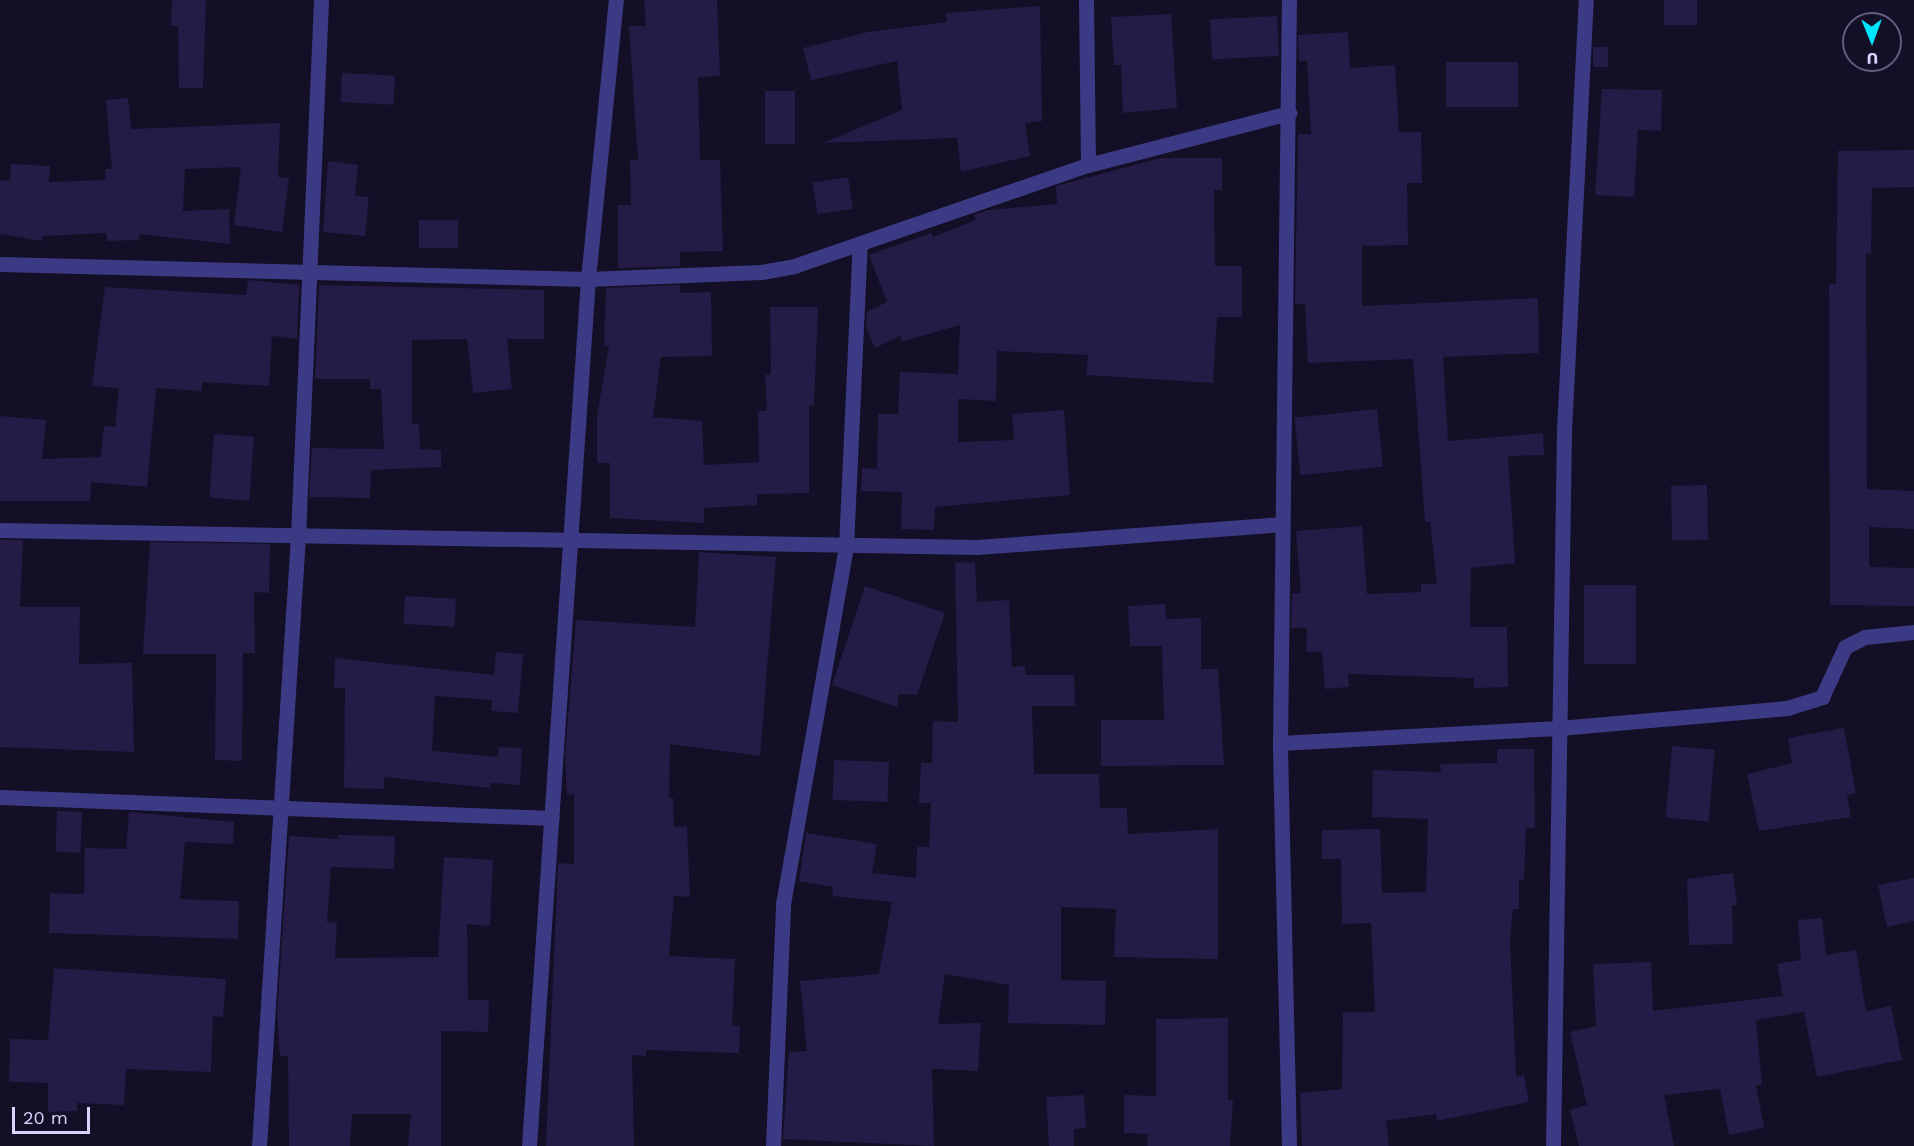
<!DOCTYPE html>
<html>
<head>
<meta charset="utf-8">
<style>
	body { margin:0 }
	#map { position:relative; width:1914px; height:1146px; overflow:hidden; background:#130f26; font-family:"Work Sans",sans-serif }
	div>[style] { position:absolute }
	.building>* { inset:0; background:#241b47; transform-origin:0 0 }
	.minor>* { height:15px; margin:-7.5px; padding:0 7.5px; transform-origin:7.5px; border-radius:7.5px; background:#3d3a85 }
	span { translate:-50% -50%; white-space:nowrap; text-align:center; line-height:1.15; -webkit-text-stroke:5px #130f26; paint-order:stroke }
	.north { position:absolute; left:1842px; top:12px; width:60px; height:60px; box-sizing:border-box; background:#130f26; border:2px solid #625e7d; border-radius:50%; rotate:179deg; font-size:16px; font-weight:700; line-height:24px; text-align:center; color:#d9d4ff }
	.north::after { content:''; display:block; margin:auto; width:21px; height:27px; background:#00e5ff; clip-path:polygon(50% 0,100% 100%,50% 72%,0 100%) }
	.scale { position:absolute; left:12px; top:1107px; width:78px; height:27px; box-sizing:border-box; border:3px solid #d9d4ff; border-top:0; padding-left:8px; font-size:18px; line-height:21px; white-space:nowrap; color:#d9d4ff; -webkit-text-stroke:4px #130f26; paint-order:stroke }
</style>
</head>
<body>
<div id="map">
	<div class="building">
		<div style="clip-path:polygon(172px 0,206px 0,203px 88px,179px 88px,178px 26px,171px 26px)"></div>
		<div style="clip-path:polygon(644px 0,717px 0,720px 76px,698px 77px,700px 160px,720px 160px,723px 251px,680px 252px,680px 266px,618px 268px,618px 205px,631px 205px,630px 160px,638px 160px,629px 26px,646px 26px)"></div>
		<div style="left:1664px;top:0;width:33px;height:25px"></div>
		<div style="clip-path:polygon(1040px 6px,1042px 121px,1025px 123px,1030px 156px,961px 172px,957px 138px,823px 143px,902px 110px,897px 61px,811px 80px,803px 48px,868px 32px,947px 22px,946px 13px)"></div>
		<div style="clip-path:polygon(1171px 14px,1177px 108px,1123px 113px,1121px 65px,1114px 65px,1111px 17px)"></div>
		<div style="left:1277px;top:16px;width:40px;height:67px;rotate:87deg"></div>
		<div style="clip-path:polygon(1348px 32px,1350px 68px,1395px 65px,1399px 132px,1421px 132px,1422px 183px,1407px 183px,1408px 245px,1362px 246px,1362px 306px,1538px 298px,1539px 353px,1443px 357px,1448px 441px,1543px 433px,1544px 455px,1508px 456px,1515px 563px,1471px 568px,1470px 627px,1507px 627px,1508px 687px,1474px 688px,1474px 678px,1348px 674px,1349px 687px,1325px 689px,1322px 652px,1306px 652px,1307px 628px,1291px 628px,1292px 593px,1301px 593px,1296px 531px,1362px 526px,1367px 594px,1421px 592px,1421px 584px,1437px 584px,1430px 522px,1425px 522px,1413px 359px,1308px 363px,1305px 304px,1295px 304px,1298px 134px,1311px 134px,1307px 61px,1299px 61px,1298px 35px)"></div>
		<div style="left:1593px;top:47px;width:15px;height:20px"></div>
		<div style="left:1518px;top:62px;width:45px;height:72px;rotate:90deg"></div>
		<div style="left:342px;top:73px;width:53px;height:29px;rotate:3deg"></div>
		<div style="clip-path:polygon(1602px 89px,1662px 90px,1661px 131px,1638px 130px,1634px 197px,1595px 195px)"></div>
		<div style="left:765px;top:91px;width:30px;height:53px"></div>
		<div style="clip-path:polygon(128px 98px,131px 129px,280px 123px,278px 177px,289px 178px,282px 232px,234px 225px,241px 167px,185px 169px,183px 211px,229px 209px,230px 244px,139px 234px,139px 240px,107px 241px,107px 233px,42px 236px,42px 241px,0 234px,0 180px,10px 181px,11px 164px,50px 166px,49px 182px,105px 180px,105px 169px,112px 169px,106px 100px)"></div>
		<div style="clip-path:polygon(1914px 150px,1914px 187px,1872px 188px,1871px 254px,1866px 253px,1867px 489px,1914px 491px,1914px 529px,1869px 527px,1869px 567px,1914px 568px,1914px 606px,1830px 605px,1829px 284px,1836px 284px,1838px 151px)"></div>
		<div style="clip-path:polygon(1161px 158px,1222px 158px,1222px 190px,1214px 190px,1215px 266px,1242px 266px,1242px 317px,1217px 317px,1213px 383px,1086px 375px,1088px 355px,997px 351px,996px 401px,958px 399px,958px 442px,1014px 440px,1012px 414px,1064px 410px,1070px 495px,935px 507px,934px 530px,901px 529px,902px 492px,861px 491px,862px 468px,877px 469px,878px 414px,898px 414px,900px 372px,958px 374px,960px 325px,901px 342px,901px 335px,875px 348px,866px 328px,867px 312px,887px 302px,869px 255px,931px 233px,933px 237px,976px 220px,974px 215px,988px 210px,1057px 204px,1056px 186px)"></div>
		<div style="clip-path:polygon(328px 161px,358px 165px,355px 196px,369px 197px,365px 236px,323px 232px)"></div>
		<div style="left:848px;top:177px;width:32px;height:36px;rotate:81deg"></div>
		<div style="left:419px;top:220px;width:39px;height:28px"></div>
		<div style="clip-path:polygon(248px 280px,299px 285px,297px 339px,272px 336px,269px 386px,202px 382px,202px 391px,156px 388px,147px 487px,91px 482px,90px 501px,0 501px,0 416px,46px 420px,42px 459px,101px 457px,104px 426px,115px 427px,119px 388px,92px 386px,105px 287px,246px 295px)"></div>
		<div style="clip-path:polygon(319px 285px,544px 290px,544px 339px,507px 339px,512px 389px,473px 393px,467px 339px,412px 340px,412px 424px,419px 423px,420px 449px,441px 450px,441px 467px,371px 470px,370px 498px,309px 497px,312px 448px,384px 449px,381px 389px,370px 389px,370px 379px,315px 379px)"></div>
		<div style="clip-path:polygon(680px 285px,680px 293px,711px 292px,712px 356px,661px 357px,653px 417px,702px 421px,704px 465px,759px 462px,758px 411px,767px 411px,765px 375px,771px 375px,770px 307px,818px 307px,814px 405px,809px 405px,809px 493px,757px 494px,757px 505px,704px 508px,704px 523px,610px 518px,610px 463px,597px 463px,597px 416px,609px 346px,604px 346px,606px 288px)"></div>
		<div style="left:1377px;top:409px;width:58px;height:83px;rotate:84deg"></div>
		<div style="left:214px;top:434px;width:40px;height:64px;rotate:4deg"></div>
		<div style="left:1707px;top:485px;width:55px;height:36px;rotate:89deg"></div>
		<div style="clip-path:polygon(0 540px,23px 540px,20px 607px,80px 607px,79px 664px,132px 663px,134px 752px,0 747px)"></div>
		<div style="clip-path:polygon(150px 542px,270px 544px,269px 593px,254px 592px,255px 653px,243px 653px,242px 761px,215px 760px,216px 654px,143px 654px)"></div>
		<div style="clip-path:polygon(699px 552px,776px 557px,760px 756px,670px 744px,669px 798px,673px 798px,674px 827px,687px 826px,690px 897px,674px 896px,669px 956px,735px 959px,732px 1026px,740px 1026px,739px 1053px,646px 1050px,646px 1056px,632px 1055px,634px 1146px,546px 1146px,558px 863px,574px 864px,574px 794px,567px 795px,565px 755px,576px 620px,695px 627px)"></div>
		<div style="clip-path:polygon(975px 562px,977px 602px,1009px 600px,1012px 667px,1025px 666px,1025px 675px,1074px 675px,1075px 706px,1032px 706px,1034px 774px,1099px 774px,1100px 808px,1127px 808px,1128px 834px,1218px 829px,1218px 959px,1114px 957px,1116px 909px,1061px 907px,1061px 980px,1106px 981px,1105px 1025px,1008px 1023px,1009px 985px,945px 974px,938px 1024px,981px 1023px,978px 1071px,932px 1069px,934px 1146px,783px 1139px,789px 1052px,807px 1051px,800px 981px,879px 974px,892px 902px,832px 896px,833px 887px,799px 881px,806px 833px,877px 844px,872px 873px,916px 878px,917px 847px,929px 847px,931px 803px,919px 803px,921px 763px,932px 763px,933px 721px,958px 722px,955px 563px)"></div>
		<div style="left:1584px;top:585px;width:52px;height:79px"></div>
		<div style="clip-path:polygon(865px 586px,945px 613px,917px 695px,899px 694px,897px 707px,832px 685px)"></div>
		<div style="left:405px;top:596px;width:51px;height:28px;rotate:3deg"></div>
		<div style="clip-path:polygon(1165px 604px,1166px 619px,1201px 618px,1201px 669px,1218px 669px,1224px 765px,1101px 766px,1101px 720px,1164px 720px,1162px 646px,1130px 646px,1128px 606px)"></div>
		<div style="clip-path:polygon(496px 652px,523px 654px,518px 713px,491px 711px,492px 700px,435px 696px,432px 751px,498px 757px,499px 747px,522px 748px,520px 785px,491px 783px,490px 788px,384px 777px,384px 789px,344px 788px,345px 688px,334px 688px,335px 658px,494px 675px)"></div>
		<div style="clip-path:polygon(1844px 728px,1856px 793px,1847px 795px,1851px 817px,1759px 831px,1747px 774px,1792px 763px,1788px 738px)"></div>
		<div style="left:1672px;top:746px;width:43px;height:72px;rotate:5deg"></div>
		<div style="clip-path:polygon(1497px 749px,1534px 749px,1535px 828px,1526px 828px,1524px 880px,1519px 880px,1519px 909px,1513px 909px,1510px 940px,1516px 1077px,1524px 1075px,1529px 1102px,1437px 1121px,1436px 1114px,1386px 1121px,1389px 1146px,1302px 1146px,1300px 1093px,1342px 1089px,1343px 1012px,1375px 1012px,1371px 923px,1342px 924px,1341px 859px,1322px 859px,1322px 830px,1380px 829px,1382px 893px,1426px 892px,1428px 819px,1372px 817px,1373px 770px,1441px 772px,1440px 764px,1497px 763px)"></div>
		<div style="left:834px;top:760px;width:55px;height:40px;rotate:2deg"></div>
		<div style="left:57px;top:811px;width:25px;height:41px;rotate:2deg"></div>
		<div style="clip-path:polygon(129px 812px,234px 822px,233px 844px,185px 842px,180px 899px,239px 901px,238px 939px,49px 933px,50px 893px,84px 894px,85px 848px,126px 849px)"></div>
		<div style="clip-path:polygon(338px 835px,395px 836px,394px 869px,331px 867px,327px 922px,337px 923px,335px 958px,438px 957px,444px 857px,493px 860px,490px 926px,467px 924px,468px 1000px,489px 1000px,488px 1032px,441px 1031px,441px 1146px,408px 1146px,411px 1114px,352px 1114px,350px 1146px,289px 1146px,288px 1056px,280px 1056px,277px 1013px,289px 836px,338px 839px)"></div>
		<div style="clip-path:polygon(1733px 873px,1737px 905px,1732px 905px,1733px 944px,1689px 945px,1687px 879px)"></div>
		<div style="clip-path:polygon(1914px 878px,1914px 921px,1887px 927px,1878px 885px)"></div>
		<div style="clip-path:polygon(1822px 918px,1826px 955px,1856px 950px,1866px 1011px,1891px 1006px,1902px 1060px,1817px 1077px,1804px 1012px,1756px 1020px,1762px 1085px,1756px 1085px,1764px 1128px,1729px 1135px,1720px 1089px,1664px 1095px,1674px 1146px,1579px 1146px,1570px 1110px,1587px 1105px,1570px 1032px,1596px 1026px,1593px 964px,1651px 962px,1653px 1011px,1783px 996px,1777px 964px,1801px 960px,1798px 920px)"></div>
		<div style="clip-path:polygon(54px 968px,226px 979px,223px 1017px,213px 1016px,211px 1072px,126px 1069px,124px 1105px,77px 1103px,77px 1111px,48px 1112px,48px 1083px,9px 1082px,10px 1039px,48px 1040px)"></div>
		<div style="clip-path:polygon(1228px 1018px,1228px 1100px,1233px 1100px,1230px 1146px,1147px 1146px,1148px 1134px,1124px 1133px,1124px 1095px,1156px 1096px,1156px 1019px)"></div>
		<div style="clip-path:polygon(1084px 1095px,1086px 1128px,1074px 1129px,1074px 1146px,1049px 1146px,1046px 1097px)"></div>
	</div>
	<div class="minor">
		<div style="left:1086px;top:0;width:165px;rotate:89.3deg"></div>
		<div style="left:0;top:264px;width:588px;rotate:1.46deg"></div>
		<div style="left:588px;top:279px;width:173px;rotate:-2.3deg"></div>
		<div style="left:761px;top:272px;width:34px;rotate:-10deg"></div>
		<div style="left:794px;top:266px;width:311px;rotate:-19deg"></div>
		<div style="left:1088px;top:165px;width:208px;rotate:-14.5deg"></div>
		<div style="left:0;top:530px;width:977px;rotate:1deg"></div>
		<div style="left:977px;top:547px;width:304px;rotate:-4.3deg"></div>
		<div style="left:1280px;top:743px;width:279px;rotate:-3.1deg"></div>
		<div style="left:1559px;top:728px;width:229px;rotate:-5deg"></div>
		<div style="left:1787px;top:708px;width:37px;rotate:-17deg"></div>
		<div style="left:1822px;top:697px;width:55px;rotate:-65.3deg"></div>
		<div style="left:1845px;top:647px;width:22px;rotate:-27deg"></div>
		<div style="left:1865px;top:637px;width:49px;rotate:-5.8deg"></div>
		<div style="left:0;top:797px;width:552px;rotate:2.18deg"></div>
		<div style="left:259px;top:1146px;width:611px;rotate:-86.34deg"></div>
		<div style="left:298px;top:536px;width:536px;rotate:-87.54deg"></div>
		<div style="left:529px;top:1146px;width:869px;rotate:-86.11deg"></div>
		<div style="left:588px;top:279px;width:280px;rotate:-84.3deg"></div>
		<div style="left:773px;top:1146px;width:242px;rotate:-87.6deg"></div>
		<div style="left:783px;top:904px;width:363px;rotate:-80deg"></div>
		<div style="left:846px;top:547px;width:304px;rotate:-87.4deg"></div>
		<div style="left:1289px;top:1146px;width:403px;rotate:-91.3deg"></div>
		<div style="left:1280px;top:743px;width:743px;rotate:-89.31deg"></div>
		<div style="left:1553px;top:1146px;width:716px;rotate:-89.12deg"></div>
		<div style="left:1564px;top:430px;width:431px;rotate:-87.1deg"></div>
	</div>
	<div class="north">U</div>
	<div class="scale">20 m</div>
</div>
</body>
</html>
